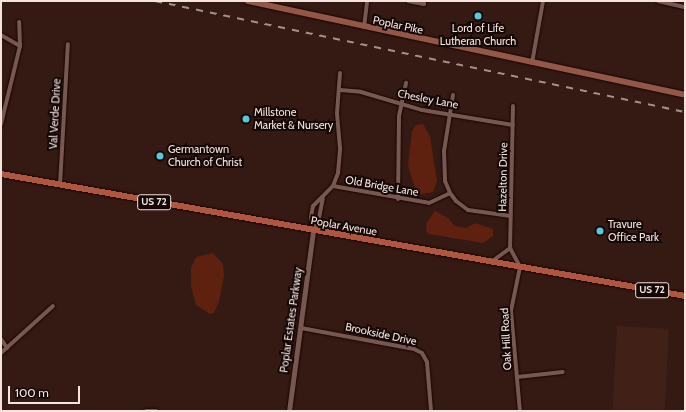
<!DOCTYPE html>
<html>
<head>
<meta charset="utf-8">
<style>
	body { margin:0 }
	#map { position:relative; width:686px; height:412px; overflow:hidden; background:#341a13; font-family:Cabin,sans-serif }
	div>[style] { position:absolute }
	.built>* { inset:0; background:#412017; transform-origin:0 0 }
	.water>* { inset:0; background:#5e2110 }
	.roads { filter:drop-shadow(0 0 1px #1a0401) drop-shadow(0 0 1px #1a0401) }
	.minor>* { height:4px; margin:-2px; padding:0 2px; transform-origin:2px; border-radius:2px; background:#775850 }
	.tertiary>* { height:5px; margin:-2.5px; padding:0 2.5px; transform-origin:2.5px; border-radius:2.5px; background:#775850 }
	.secondary>* { height:5.5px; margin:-2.75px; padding:0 2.75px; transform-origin:2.75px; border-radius:2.75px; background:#935747 }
	.primary>* { height:6px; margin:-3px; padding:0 3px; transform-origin:3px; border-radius:3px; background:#ae563f }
	.rail>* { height:1.5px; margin-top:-0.75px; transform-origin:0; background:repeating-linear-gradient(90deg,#a6908a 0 7px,transparent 0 14px) }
	.dots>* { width:11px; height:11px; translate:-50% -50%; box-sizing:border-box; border:2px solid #130806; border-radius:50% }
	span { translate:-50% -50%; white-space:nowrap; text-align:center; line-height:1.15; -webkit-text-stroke:4px #130806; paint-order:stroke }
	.shield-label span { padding:1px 3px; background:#130806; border:1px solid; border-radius:3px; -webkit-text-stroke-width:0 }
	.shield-label { font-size:10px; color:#f6e3de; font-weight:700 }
	.street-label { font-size:11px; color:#f6e3de }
	.poi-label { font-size:11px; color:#f6e3de }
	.left { translate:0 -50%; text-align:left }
	.frame { position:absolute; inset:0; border:2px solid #f6e3de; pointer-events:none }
	.scale { position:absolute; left:8px; top:386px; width:72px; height:18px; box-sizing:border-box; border:2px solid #f6e3de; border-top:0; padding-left:5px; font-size:12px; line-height:14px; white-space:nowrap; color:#f6e3de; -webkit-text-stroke:3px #130806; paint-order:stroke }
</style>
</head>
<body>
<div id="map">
	<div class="built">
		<div style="left:617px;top:326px;width:52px;height:85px;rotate:3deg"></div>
	</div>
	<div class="water">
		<div style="clip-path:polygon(423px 124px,430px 136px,437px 181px,433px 192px,422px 194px,415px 187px,408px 166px,412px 131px,416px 125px)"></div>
		<div style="clip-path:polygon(435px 211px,448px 218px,455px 226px,466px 228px,475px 223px,493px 229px,493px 236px,483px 243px,429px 234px,426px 231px,427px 222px)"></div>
		<div style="clip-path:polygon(213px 253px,223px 264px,224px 276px,219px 301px,214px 313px,210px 314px,196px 305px,191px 287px,191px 268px,196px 257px)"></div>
	</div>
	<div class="roads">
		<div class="minor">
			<div style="left:408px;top:1px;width:16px;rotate:11deg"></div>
			<div style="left:424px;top:4px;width:3px;rotate:-90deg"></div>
			<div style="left:658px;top:1px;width:28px;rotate:13deg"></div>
			<div style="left:364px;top:27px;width:26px;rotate:-83deg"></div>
			<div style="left:1px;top:35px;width:22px;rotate:30deg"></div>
			<div style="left:532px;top:63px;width:63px;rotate:-79.9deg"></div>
			<div style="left:340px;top:90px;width:21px;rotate:5deg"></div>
			<div style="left:361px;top:92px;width:64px;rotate:16.4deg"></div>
			<div style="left:422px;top:110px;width:92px;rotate:9.4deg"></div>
			<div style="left:453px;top:95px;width:57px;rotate:99.1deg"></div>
			<div style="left:444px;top:151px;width:30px;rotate:88deg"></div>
			<div style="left:445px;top:181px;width:13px;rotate:67deg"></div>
			<div style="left:450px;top:193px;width:10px;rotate:53deg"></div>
			<div style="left:456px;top:201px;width:15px;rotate:37deg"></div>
			<div style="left:468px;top:210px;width:43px;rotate:7.9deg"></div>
			<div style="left:513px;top:106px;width:142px;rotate:91.2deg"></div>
			<div style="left:510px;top:248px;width:21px;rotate:62deg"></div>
			<div style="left:520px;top:267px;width:45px;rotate:101.6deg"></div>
			<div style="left:511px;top:311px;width:100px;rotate:84.9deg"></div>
			<div style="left:1px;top:124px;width:80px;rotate:-76.3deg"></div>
			<div style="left:20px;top:46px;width:24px;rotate:-92deg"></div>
			<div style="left:60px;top:185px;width:141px;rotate:-86.8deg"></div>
			<div style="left:333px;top:186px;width:97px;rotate:10deg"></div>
			<div style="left:429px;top:203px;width:23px;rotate:-25deg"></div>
			<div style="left:398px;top:199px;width:83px;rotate:-89.3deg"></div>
			<div style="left:399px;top:116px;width:34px;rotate:-78deg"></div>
			<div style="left:313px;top:231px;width:14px;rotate:-98deg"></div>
			<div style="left:311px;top:217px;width:11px;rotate:-80deg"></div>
			<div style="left:313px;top:206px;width:28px;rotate:-45deg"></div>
			<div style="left:333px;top:186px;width:14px;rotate:-69deg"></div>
			<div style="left:338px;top:173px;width:25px;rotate:-85deg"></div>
			<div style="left:340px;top:148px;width:35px;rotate:-95deg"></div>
			<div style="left:337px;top:113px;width:40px;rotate:-85.7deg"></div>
			<div style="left:313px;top:231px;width:14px;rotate:-65deg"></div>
			<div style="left:319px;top:218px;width:20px;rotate:-79deg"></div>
			<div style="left:491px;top:262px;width:24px;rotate:-36deg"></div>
			<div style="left:301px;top:328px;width:115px;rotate:10.5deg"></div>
			<div style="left:414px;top:349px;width:9px;rotate:27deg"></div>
			<div style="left:422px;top:353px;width:10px;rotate:61deg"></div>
			<div style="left:427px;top:362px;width:49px;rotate:85.3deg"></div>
			<div style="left:1px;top:339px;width:11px;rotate:56deg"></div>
			<div style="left:1px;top:353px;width:70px;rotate:-42.1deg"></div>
			<div style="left:517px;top:377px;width:46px;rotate:-6.2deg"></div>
			<div style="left:146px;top:411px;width:10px"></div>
		</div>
		<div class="tertiary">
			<div style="left:289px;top:411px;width:182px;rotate:-82.4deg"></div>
		</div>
		<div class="secondary">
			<div style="left:248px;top:1px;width:447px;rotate:12.1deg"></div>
		</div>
		<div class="primary">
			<div style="left:1px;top:174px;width:695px;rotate:10.11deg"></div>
		</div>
	</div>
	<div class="rail">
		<div style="left:155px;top:1px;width:541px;rotate:11.83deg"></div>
	</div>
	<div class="dots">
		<div style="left:478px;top:16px;background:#55cadf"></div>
		<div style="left:246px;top:119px;background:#55cadf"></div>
		<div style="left:160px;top:156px;background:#55cadf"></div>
		<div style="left:600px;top:231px;background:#55cadf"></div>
	</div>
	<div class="shield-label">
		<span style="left:154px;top:202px">US 72</span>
		<span style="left:652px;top:290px">US 72</span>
	</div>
	<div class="street-label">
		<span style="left:398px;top:25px;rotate:12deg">Poplar Pike</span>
		<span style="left:428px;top:99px;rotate:11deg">Chesley Lane</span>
		<span style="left:55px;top:114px;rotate:-87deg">Val Verde Drive</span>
		<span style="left:503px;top:177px;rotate:-89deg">Hazelton Drive</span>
		<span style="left:382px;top:186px;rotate:10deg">Old Bridge Lane</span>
		<span style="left:344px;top:226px;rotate:10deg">Poplar Avenue</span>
		<span style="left:291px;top:320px;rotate:-82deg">Poplar Estates Parkway</span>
		<span style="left:381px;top:334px;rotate:12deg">Brookside Drive</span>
		<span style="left:506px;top:339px;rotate:-93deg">Oak Hill Road</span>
	</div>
	<div class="poi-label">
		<span style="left:478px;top:35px">Lord of Life<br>Lutheran Church</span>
		<span class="left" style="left:254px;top:119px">Millstone<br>Market &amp; Nursery</span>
		<span class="left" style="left:168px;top:156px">Germantown<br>Church of Christ</span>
		<span class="left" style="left:608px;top:231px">Travure<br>Office Park</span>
	</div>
	<div class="frame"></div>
	<div class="scale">100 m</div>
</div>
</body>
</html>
